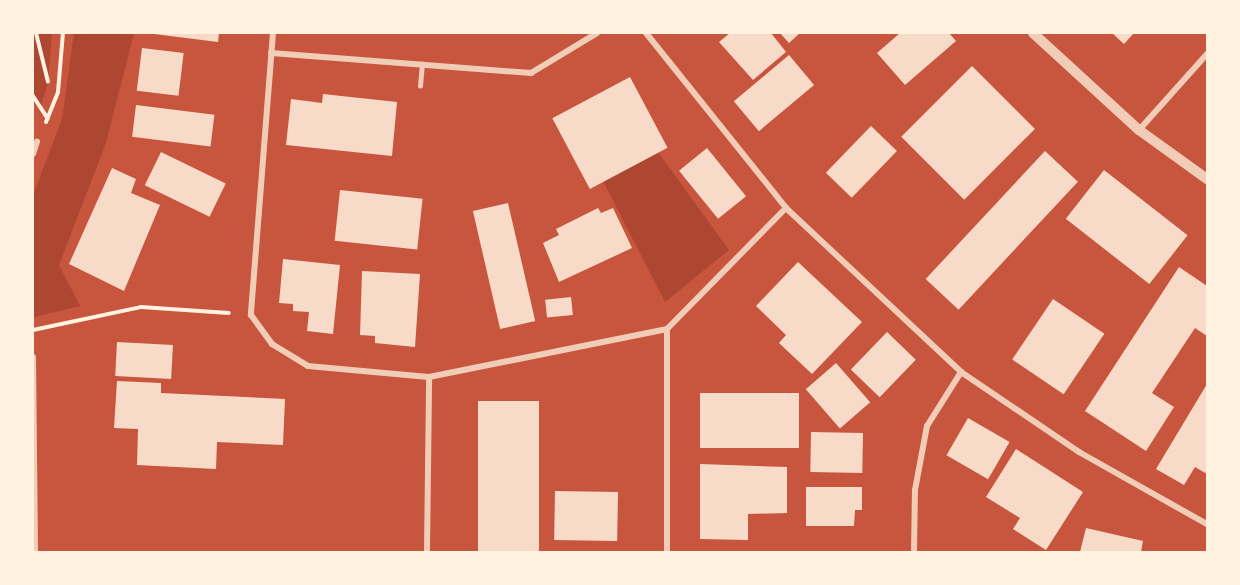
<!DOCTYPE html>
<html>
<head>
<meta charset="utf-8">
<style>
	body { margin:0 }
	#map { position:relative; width:1240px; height:585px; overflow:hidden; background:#c8553d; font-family:Inter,sans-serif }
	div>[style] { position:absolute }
	.green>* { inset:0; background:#ae4732 }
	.building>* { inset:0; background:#f7dbc8; transform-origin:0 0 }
	.path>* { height:4px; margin:-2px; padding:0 2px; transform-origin:2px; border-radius:2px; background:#fff3e0 }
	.service>* { height:4.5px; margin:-2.25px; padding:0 2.25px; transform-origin:2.25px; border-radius:2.25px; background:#f1ccb7 }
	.minor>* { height:6px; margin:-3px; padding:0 3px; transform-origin:3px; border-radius:3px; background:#f1ccb7 }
	.tertiary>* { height:10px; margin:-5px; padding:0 5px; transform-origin:5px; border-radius:5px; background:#f1ccb7 }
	span { translate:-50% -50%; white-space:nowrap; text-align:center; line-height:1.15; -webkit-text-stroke:5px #fff3e0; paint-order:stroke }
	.frame { position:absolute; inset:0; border:34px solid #fff3e0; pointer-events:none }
</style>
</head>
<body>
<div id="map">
	<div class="green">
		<div style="clip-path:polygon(33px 33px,52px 33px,48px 82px,40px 109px,33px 96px)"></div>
		<div style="clip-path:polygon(74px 33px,134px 33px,106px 143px,59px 265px,80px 306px,34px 317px,33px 195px,62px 119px)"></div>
		<div style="clip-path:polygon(658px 152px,729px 250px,665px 302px,603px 181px)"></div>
	</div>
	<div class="building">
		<div style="clip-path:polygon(146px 33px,219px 33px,218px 42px)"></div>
		<div style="clip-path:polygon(730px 33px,771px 33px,786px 52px,753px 80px,719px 42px)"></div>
		<div style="clip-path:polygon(780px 33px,800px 33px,789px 43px)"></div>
		<div style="clip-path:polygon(900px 33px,949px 33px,956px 41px,905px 85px,877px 53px)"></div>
		<div style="clip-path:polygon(1112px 33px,1134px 33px,1124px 44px)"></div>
		<div style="left:142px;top:48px;width:42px;height:43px;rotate:7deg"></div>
		<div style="left:789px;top:55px;width:39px;height:72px;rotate:50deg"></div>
		<div style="left:972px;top:66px;width:89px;height:100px;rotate:45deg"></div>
		<div style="left:630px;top:77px;width:80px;height:88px;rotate:62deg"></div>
		<div style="clip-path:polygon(323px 94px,397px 102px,392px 156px,286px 145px,291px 99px,322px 103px)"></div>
		<div style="left:136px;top:105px;width:79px;height:32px;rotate:7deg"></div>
		<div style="left:871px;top:126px;width:36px;height:65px;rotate:44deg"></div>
		<div style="left:707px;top:148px;width:62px;height:36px;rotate:51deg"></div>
		<div style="left:1045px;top:151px;width:45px;height:175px;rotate:43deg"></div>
		<div style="left:161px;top:152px;width:72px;height:37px;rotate:26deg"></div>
		<div style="clip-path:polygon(112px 168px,136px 179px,131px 193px,160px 205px,124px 291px,69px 264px)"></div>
		<div style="left:1104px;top:170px;width:106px;height:62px;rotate:38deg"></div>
		<div style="left:340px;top:190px;width:83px;height:51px;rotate:6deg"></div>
		<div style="left:508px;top:203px;width:121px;height:36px;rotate:77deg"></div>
		<div style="clip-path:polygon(598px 208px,601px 213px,613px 208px,632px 248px,559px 282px,543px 243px,559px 235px,556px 229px)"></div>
		<div style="clip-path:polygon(283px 259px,340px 265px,333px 334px,307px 331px,309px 312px,293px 311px,293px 304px,279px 303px)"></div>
		<div style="clip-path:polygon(798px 262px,862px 322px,812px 374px,779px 343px,786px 335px,756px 306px)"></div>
		<div style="clip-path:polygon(1179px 267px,1207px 286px,1207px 336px,1195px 328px,1152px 393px,1174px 407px,1146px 451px,1085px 411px)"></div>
		<div style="clip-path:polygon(362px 271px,420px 274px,415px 347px,375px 343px,375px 336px,360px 335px)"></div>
		<div style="left:571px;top:297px;width:18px;height:26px;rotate:84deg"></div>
		<div style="left:1053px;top:299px;width:62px;height:73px;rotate:34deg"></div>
		<div style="left:887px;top:332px;width:40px;height:52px;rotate:44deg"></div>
		<div style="left:117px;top:342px;width:56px;height:34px;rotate:3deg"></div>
		<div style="left:836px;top:363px;width:52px;height:40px;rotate:49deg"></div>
		<div style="clip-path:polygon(117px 381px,161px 383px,161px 393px,285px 399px,283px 445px,217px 442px,216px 469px,137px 465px,138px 429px,114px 428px)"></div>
		<div style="clip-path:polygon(1207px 384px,1207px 474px,1195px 467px,1184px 485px,1156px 469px)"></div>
		<div style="left:700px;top:393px;width:99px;height:55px"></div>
		<div style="left:539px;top:401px;width:151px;height:61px;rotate:90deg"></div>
		<div style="left:968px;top:418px;width:48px;height:43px;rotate:30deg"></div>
		<div style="left:811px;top:432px;width:52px;height:40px;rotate:1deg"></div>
		<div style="clip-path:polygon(1016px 449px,1083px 492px,1046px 550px,1013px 529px,1020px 518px,986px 497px)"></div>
		<div style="clip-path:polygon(700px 464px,787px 467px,787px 513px,748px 514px,748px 540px,700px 539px)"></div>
		<div style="clip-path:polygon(806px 487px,862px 487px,862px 510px,855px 510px,854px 526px,806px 526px)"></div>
		<div style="left:555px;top:491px;width:63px;height:49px;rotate:1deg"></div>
		<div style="clip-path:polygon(1086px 528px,1143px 541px,1141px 552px,1080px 552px)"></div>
	</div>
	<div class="path">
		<div style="left:36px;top:33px;width:50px;rotate:76.2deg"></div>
		<div style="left:33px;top:96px;width:27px;rotate:57deg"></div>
		<div style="left:46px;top:122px;width:32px;rotate:-68deg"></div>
		<div style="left:58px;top:92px;width:59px;rotate:-85.2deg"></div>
		<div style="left:33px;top:330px;width:110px;rotate:-12deg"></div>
		<div style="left:141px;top:307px;width:88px;rotate:3.9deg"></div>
	</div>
	<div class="service">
		<div style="left:420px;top:86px;width:22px;rotate:-85deg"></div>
	</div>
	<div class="minor">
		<div style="left:273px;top:33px;width:283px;rotate:94.5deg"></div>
		<div style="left:251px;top:315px;width:36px;rotate:54deg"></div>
		<div style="left:272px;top:344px;width:42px;rotate:31.4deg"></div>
		<div style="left:308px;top:366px;width:121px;rotate:5.2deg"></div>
		<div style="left:429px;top:377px;width:243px;rotate:-11.4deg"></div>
		<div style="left:667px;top:329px;width:170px;rotate:-45.5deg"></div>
		<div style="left:646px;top:33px;width:224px;rotate:51.3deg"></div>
		<div style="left:786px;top:208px;width:240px;rotate:43.1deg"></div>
		<div style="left:961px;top:372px;width:143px;rotate:34.1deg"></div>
		<div style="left:1079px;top:452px;width:147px;rotate:29.4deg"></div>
		<div style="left:271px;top:53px;width:261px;rotate:4.4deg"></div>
		<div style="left:531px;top:73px;width:77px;rotate:-31.2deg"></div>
		<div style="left:1139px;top:130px;width:102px;rotate:-48.2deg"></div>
		<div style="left:33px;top:154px;width:13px;rotate:-72deg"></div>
		<div style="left:33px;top:357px;width:195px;rotate:89.4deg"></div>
		<div style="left:427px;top:552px;width:175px;rotate:-89.3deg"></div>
		<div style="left:667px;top:552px;width:223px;rotate:-90deg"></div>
		<div style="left:914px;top:552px;width:62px;rotate:-89.1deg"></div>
		<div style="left:915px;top:490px;width:65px;rotate:-79.4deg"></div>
		<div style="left:927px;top:426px;width:64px;rotate:-57.8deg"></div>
	</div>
	<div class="tertiary">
		<div style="left:1033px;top:33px;width:144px;rotate:42.5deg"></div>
		<div style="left:1139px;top:130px;width:84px;rotate:35.8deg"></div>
	</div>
	<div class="frame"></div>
</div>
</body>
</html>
